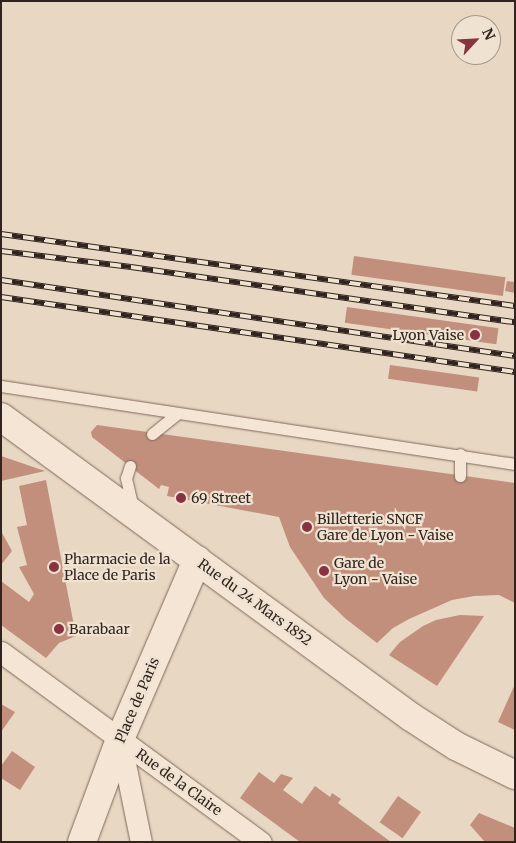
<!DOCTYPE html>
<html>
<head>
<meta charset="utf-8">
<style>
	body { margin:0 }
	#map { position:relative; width:516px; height:843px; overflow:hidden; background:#e8d7c2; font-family:Merriweather,serif }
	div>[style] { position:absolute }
	.building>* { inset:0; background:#c18f7c; transform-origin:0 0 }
	.roads { filter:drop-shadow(0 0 1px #7f695b) drop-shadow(0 0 1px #7f695b) }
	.lane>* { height:11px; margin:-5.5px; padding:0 5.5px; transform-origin:5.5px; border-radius:5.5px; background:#f4e5d4 }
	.street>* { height:21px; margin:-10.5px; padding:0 10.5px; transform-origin:10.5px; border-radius:10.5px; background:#f4e5d4 }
	.secondary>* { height:28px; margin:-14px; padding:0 14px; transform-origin:14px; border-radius:14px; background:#f4e5d4 }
	.rail>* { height:5.5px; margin-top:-2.75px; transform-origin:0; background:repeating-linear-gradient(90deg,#f0e2d1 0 11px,#31241e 0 22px); box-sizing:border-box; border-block:1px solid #31241e }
	.dots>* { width:14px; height:14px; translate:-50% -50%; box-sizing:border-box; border:2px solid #f0e2d1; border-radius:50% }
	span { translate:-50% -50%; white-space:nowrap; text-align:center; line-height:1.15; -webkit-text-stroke:4.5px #f0e2d1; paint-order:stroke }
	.poi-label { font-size:14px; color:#31241e }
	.right { translate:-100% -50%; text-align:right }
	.left { translate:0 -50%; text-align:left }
	.street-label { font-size:14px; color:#31241e }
	.frame { position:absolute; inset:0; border:2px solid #31241e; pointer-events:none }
	.north { position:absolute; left:451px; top:15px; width:50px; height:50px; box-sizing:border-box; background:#f0e2d1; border:1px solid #a49689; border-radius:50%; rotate:65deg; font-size:14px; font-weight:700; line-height:20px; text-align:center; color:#31241e }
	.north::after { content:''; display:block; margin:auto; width:18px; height:22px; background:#873340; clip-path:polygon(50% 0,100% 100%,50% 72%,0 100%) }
</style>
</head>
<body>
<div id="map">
	<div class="building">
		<div style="left:354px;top:256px;width:153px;height:19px;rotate:8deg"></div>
		<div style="clip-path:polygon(507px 281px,515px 282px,515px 293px,505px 291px)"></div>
		<div style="left:347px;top:307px;width:153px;height:16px;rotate:8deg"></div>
		<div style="left:390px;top:365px;width:90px;height:14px;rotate:8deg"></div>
		<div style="clip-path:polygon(97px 425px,515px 483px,515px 603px,499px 595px,474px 596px,452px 600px,409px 619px,393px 628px,377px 643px,346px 619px,324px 598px,290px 547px,279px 517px,167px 496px,169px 487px,161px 485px,159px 489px,92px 437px,91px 432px)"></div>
		<div style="clip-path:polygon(1px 456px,45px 471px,1px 481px)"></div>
		<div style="clip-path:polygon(46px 480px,76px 636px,59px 643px,46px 658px,1px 625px,1px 581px,29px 602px,34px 594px,19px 567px,27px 565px,17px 527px,27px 525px,19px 486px)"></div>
		<div style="clip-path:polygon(1px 531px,12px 551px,1px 565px)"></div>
		<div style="clip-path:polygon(460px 615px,484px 616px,437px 686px,389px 655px,400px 642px,423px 626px,436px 620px)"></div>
		<div style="clip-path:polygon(515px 684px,515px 730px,498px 722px)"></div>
		<div style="clip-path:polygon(1px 704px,15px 712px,1px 732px)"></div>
		<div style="clip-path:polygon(12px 751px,35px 767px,20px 790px,1px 778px,1px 766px)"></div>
		<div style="clip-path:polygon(259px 772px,274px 783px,281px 774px,293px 778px,283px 790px,302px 804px,315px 786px,330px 797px,332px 793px,341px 799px,338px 803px,391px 842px,300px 842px,240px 798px)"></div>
		<div style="left:398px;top:796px;width:28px;height:32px;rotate:35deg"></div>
		<div style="clip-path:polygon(479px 813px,515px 828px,515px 842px,485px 842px,470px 825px)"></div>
	</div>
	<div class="roads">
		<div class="lane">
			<div style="left:1px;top:386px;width:520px;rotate:8.63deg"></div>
			<div style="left:152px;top:434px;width:32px;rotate:-39deg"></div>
			<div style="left:130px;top:466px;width:13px;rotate:108deg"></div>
			<div style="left:126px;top:478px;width:31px;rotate:77deg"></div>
			<div style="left:460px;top:476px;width:22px;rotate:-90deg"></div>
		</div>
		<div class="street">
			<div style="left:1px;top:652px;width:322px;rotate:36.2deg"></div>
			<div style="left:120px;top:739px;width:105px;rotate:78.5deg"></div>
		</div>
		<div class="secondary">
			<div style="left:1px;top:417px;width:508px;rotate:36.19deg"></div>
			<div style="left:411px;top:717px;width:54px;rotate:32.8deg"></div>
			<div style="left:456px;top:746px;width:66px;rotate:26.2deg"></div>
			<div style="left:82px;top:842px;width:110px;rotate:-69.7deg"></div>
			<div style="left:120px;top:739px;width:195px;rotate:-66.7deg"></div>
		</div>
	</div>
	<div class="rail">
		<div style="left:1px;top:234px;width:519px;rotate:7.97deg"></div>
		<div style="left:1px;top:251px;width:131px;rotate:7deg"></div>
		<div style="left:131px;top:267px;width:388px;rotate:8.2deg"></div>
		<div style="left:1px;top:280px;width:520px;rotate:8.41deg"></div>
		<div style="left:1px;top:297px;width:519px;rotate:8.3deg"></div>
	</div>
	<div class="dots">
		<div style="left:475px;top:335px;background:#873340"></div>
		<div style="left:181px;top:498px;background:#873340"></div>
		<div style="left:307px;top:527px;background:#873340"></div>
		<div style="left:54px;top:567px;background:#873340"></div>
		<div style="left:324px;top:571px;background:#873340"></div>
		<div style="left:59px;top:629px;background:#873340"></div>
	</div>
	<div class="poi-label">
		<span class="right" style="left:464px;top:335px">Lyon Vaise</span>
		<span class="left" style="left:191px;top:498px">69 Street</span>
		<span class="left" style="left:317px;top:527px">Billetterie SNCF<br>Gare de Lyon - Vaise</span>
		<span class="left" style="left:64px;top:567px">Pharmacie de la<br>Place de Paris</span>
		<span class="left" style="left:334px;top:571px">Gare de<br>Lyon - Vaise</span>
		<span class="left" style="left:69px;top:629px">Barabaar</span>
	</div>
	<div class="street-label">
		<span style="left:255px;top:602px;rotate:36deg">Rue du 24 Mars 1852</span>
		<span style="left:137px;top:700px;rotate:-67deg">Place de Paris</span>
		<span style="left:179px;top:782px;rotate:36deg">Rue de la Claire</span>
	</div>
	<div class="frame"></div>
	<div class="north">N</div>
</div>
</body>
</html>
